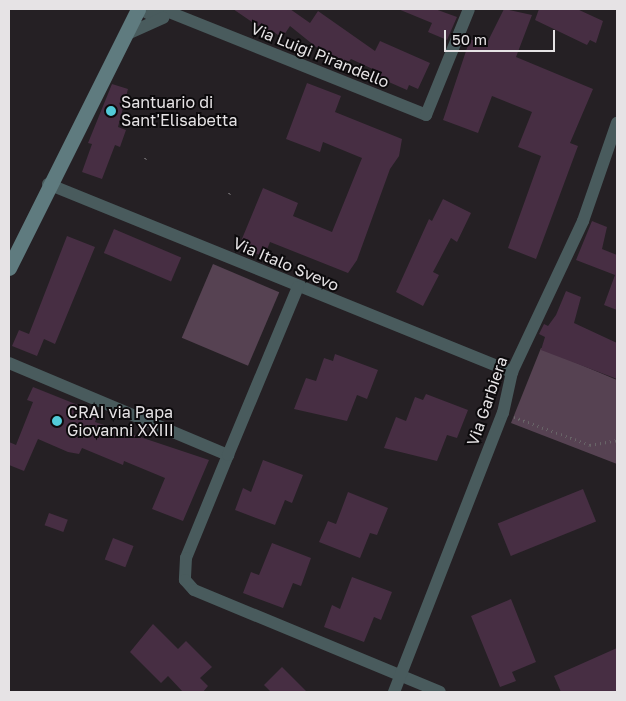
<!DOCTYPE html>
<html>
<head>
<meta charset="utf-8">
<style>
	body { margin:0 }
	#map { position:relative; width:626px; height:701px; overflow:hidden; background:#252024; font-family:"Golos Text",sans-serif }
	div>[style] { position:absolute }
	.green>* { inset:0; background:#564252; transform-origin:0 0 }
	.building>* { inset:0; background:#472e43; transform-origin:0 0 }
	.path>* { height:2.5px; margin-top:-1.25px; transform-origin:0; background:repeating-linear-gradient(90deg,#686467 0 1px,transparent 0 5px) }
	.street>* { height:12px; margin:-6px; padding:0 6px; transform-origin:6px; border-radius:6px; background:#495b5d }
	.secondary>* { height:15px; margin:-7.5px; padding:0 7.5px; transform-origin:7.5px; border-radius:7.5px; background:#5f7b7f }
	.dots>* { width:14px; height:14px; translate:-50% -50%; box-sizing:border-box; border:2px solid #0c0a0c; border-radius:50% }
	span { translate:-50% -50%; white-space:nowrap; text-align:center; line-height:1.15; -webkit-text-stroke:4px #0c0a0c; paint-order:stroke }
	.street-label { font-size:16px; color:#e6e3e5 }
	.poi-label { font-size:16px; color:#e6e3e5 }
	.left { translate:0 -50%; text-align:left }
	.frame { position:absolute; inset:0; border:10px solid #e6e3e5; pointer-events:none }
	.scale { position:absolute; left:444px; top:30px; width:111px; height:22px; box-sizing:border-box; border:2px solid #e6e3e5; border-top:0; padding-left:6px; font-size:15px; line-height:18px; white-space:nowrap; color:#e6e3e5; -webkit-text-stroke:4px #0c0a0c; paint-order:stroke }
</style>
</head>
<body>
<div id="map">
	<div class="green">
		<div style="left:213px;top:264px;width:72px;height:80px;rotate:23deg"></div>
		<div style="clip-path:polygon(541px 348px,617px 380px,617px 464px,511px 423px)"></div>
	</div>
	<div class="building">
		<div style="clip-path:polygon(233px 9px,290px 9px,310px 23px,318px 11px,375px 51px,380px 41px,430px 63px,418px 89px,409px 85px,407px 90px,375px 76px,377px 71px,351px 59px,346px 65px,338px 59px,336px 63px,290px 26px,282px 38px,274px 32px,271px 35px)"></div>
		<div style="clip-path:polygon(398px 9px,435px 9px,457px 17px,447px 40px,428px 32px,432px 23px)"></div>
		<div style="clip-path:polygon(504px 9px,532px 15px,516px 57px,593px 89px,570px 143px,578px 146px,536px 259px,508px 248px,541px 156px,518px 147px,532px 112px,492px 96px,478px 133px,443px 120px,470px 39px,486px 45px)"></div>
		<div style="clip-path:polygon(539px 9px,577px 9px,603px 21px,596px 43px,590px 40px,587px 45px,535px 20px)"></div>
		<div style="clip-path:polygon(307px 83px,341px 96px,335px 112px,402px 139px,399px 156px,390px 169px,357px 260px,348px 273px,270px 242px,264px 257px,239px 246px,263px 188px,298px 203px,293px 216px,332px 232px,362px 158px,323px 142px,320px 152px,286px 139px)"></div>
		<div style="clip-path:polygon(112px 84px,128px 89px,118px 127px,126px 130px,120px 147px,115px 145px,102px 179px,82px 172px,92px 144px,88px 143px)"></div>
		<div style="clip-path:polygon(443px 199px,471px 213px,457px 242px,451px 238px,433px 272px,439px 275px,423px 306px,396px 292px,429px 219px,432px 221px)"></div>
		<div style="clip-path:polygon(592px 221px,607px 227px,602px 249px,617px 255px,617px 310px,604px 305px,615px 275px,576px 260px)"></div>
		<div style="left:114px;top:229px;width:73px;height:26px;rotate:23deg"></div>
		<div style="clip-path:polygon(67px 236px,95px 247px,55px 344px,44px 339px,37px 356px,12px 346px,19px 330px,29px 334px)"></div>
		<div style="clip-path:polygon(566px 291px,581px 297px,574px 323px,617px 343px,617px 379px,541px 350px,545px 337px,539px 334px,544px 324px,548px 326px,556px 315px)"></div>
		<div style="clip-path:polygon(335px 354px,378px 370px,367px 399px,357px 395px,347px 421px,294px 409px,306px 378px,316px 381px,324px 358px,333px 361px)"></div>
		<div style="clip-path:polygon(33px 387px,98px 413px,95px 422px,209px 460px,183px 521px,152px 509px,165px 478px,124px 461px,123px 465px,82px 448px,79px 454px,68px 452px,38px 439px,24px 471px,9px 465px,9px 442px,16px 445px,33px 402px,27px 400px)"></div>
		<div style="clip-path:polygon(426px 394px,468px 410px,457px 438px,447px 435px,437px 461px,384px 448px,396px 417px,406px 421px,415px 397px,423px 400px)"></div>
		<div style="clip-path:polygon(263px 460px,303px 475px,292px 503px,285px 500px,275px 525px,235px 510px,243px 488px,251px 492px)"></div>
		<div style="left:583px;top:489px;width:35px;height:92px;rotate:68deg"></div>
		<div style="clip-path:polygon(348px 492px,388px 508px,377px 535px,370px 533px,360px 558px,319px 542px,328px 521px,336px 524px)"></div>
		<div style="left:49px;top:513px;width:20px;height:13px;rotate:20deg"></div>
		<div style="left:113px;top:538px;width:22px;height:23px;rotate:21deg"></div>
		<div style="clip-path:polygon(272px 543px,311px 558px,301px 586px,293px 583px,283px 608px,243px 593px,251px 572px,259px 575px)"></div>
		<div style="clip-path:polygon(352px 577px,392px 592px,381px 620px,374px 617px,364px 642px,324px 627px,332px 605px,340px 609px)"></div>
		<div style="clip-path:polygon(511px 599px,536px 662px,512px 672px,516px 681px,500px 687px,471px 616px)"></div>
		<div style="clip-path:polygon(153px 624px,178px 649px,186px 641px,212px 667px,200px 678px,208px 686px,203px 692px,183px 692px,168px 676px,161px 683px,130px 652px)"></div>
		<div style="clip-path:polygon(617px 648px,617px 692px,561px 692px,554px 676px)"></div>
		<div style="clip-path:polygon(282px 667px,307px 692px,271px 692px,264px 685px)"></div>
	</div>
	<div class="path">
		<div style="left:145px;top:159px;width:2px;rotate:-63deg"></div>
		<div style="left:229px;top:194px;width:2px;rotate:-63deg"></div>
		<div style="left:514px;top:417px;width:81px;rotate:20.2deg"></div>
		<div style="left:590px;top:445px;width:27px;rotate:-10deg"></div>
	</div>
	<div class="street">
		<div style="left:141px;top:9px;width:12px;rotate:31deg"></div>
		<div style="left:151px;top:15px;width:18px;rotate:-9deg"></div>
		<div style="left:169px;top:12px;width:277px;rotate:21.8deg"></div>
		<div style="left:426px;top:115px;width:114px;rotate:-67.9deg"></div>
		<div style="left:125px;top:35px;width:42px;rotate:-24.1deg"></div>
		<div style="left:48px;top:184px;width:501px;rotate:22.06deg"></div>
		<div style="left:9px;top:363px;width:238px;rotate:22.8deg"></div>
		<div style="left:228px;top:455px;width:111px;rotate:112.2deg"></div>
		<div style="left:186px;top:558px;width:22px;rotate:93deg"></div>
		<div style="left:185px;top:580px;width:13px;rotate:48deg"></div>
		<div style="left:194px;top:590px;width:266px;rotate:22.5deg"></div>
		<div style="left:228px;top:455px;width:182px;rotate:-67.4deg"></div>
		<div style="left:394px;top:692px;width:300px;rotate:-68.7deg"></div>
		<div style="left:503px;top:413px;width:42px;rotate:-77.6deg"></div>
		<div style="left:512px;top:372px;width:167px;rotate:-64.8deg"></div>
		<div style="left:583px;top:221px;width:104px;rotate:-70.9deg"></div>
	</div>
	<div class="secondary">
		<div style="left:9px;top:268px;width:289px;rotate:-63.5deg"></div>
	</div>
	<div class="dots">
		<div style="left:111px;top:111px;background:#52cbd9"></div>
		<div style="left:57px;top:421px;background:#52cbd9"></div>
	</div>
	<div class="street-label">
		<span style="left:320px;top:55px;rotate:22deg">Via Luigi Pirandello</span>
		<span style="left:286px;top:264px;rotate:23deg">Via Italo Svevo</span>
		<span style="left:487px;top:401px;rotate:-71deg">Via Garbiera</span>
	</div>
	<div class="poi-label">
		<span class="left" style="left:121px;top:111px">Santuario di<br>Sant'Elisabetta</span>
		<span class="left" style="left:67px;top:421px">CRAI via Papa<br>Giovanni XXIII</span>
	</div>
	<div class="frame"></div>
	<div class="scale">50 m</div>
</div>
</body>
</html>
